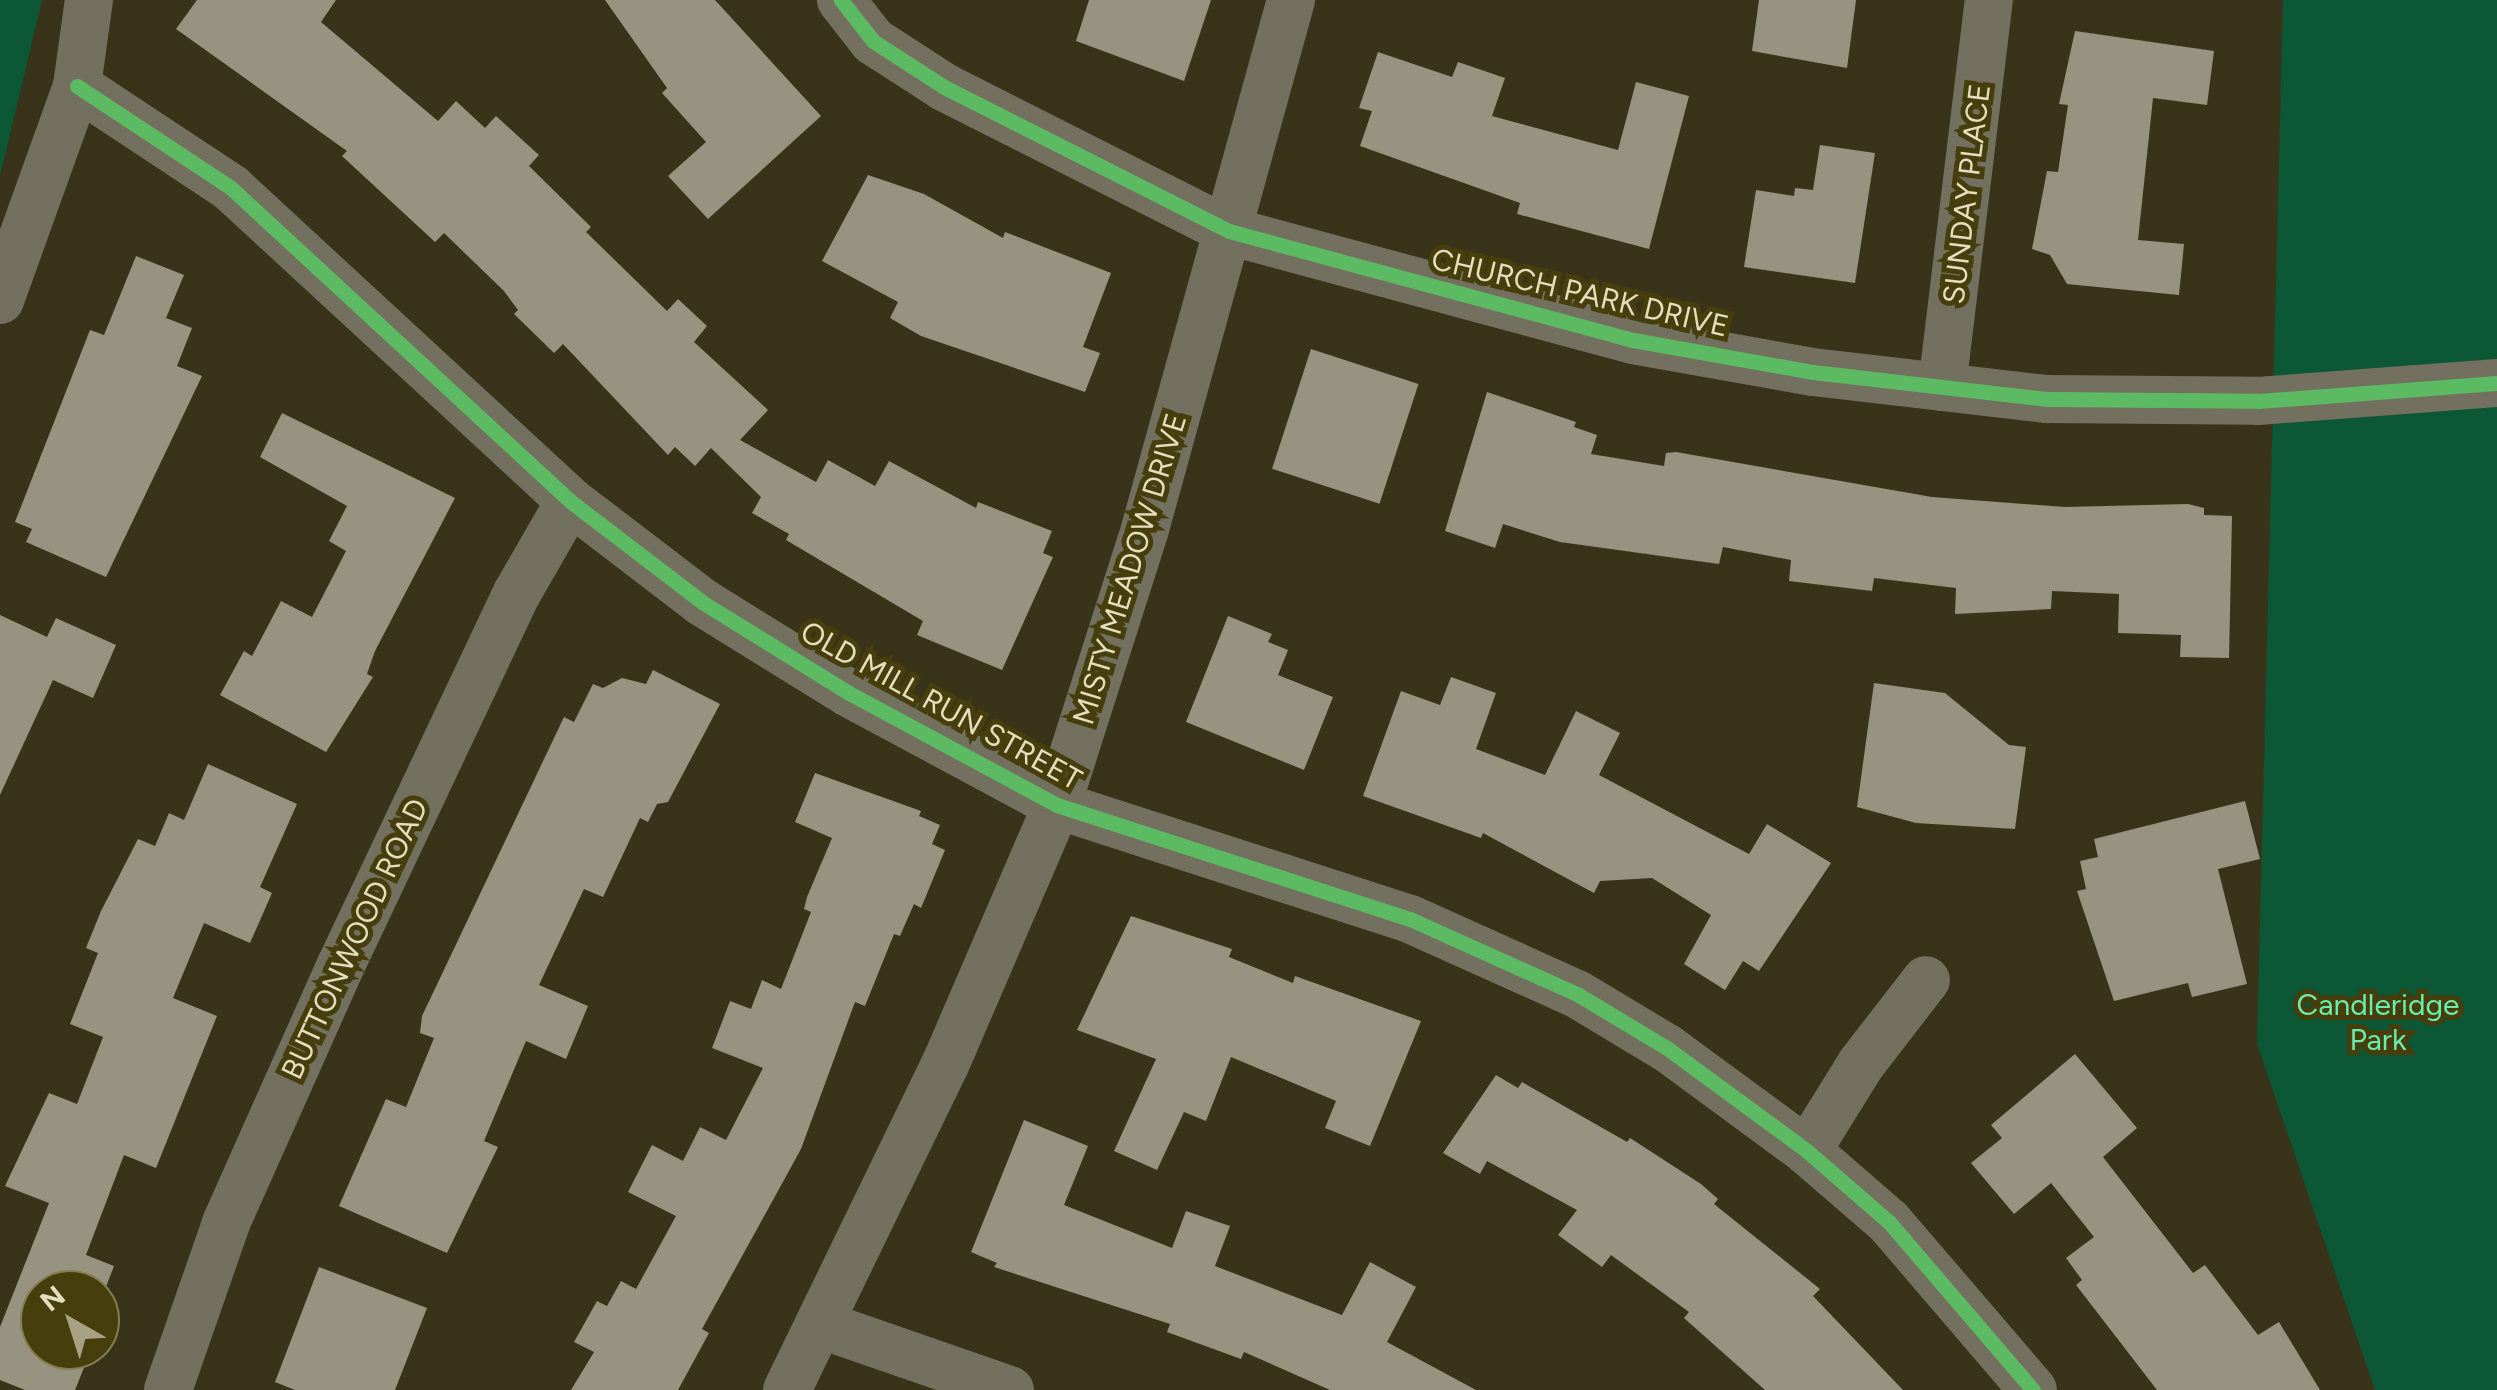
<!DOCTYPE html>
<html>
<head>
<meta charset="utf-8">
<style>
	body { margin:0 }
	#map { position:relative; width:2497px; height:1390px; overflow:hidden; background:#393419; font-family:Figtree,sans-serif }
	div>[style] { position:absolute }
	.green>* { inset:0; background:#0c5736 }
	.building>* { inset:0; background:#989280; transform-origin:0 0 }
	.minor>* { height:48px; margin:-24px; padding:0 24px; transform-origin:24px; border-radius:24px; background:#73705f }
	.cycleway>* { height:15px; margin:-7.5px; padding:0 7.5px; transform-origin:7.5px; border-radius:7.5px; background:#5cba63 }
	span { translate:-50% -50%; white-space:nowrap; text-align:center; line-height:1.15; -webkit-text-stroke:10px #463e0c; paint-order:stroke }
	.street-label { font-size:30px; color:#e3debe }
	.park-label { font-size:30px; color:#6aedac }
	.north { position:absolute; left:20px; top:1270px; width:100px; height:100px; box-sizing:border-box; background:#463e0c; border:2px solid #857e53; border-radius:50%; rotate:321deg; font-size:28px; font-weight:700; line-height:40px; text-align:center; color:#e3debe }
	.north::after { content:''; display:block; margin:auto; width:35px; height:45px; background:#a8a284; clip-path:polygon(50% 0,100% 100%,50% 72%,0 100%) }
</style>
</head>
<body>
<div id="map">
	<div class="green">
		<div style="clip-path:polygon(0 0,42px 0,0 176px)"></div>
		<div style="clip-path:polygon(2283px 0,2497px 0,2497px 1390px,2375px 1390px,2257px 1044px)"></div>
	</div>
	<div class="building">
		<div style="clip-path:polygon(197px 0,336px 0,321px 22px,438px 121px,456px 101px,485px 128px,496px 116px,539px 155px,529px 166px,591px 227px,586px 232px,667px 311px,678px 299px,707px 326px,694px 342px,768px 410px,740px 440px,816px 482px,828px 460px,875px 486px,889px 461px,976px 508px,978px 502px,1052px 531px,1043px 553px,1053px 557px,1002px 670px,917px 635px,923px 621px,786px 540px,789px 534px,752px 513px,761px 497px,711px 448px,695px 466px,675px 447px,668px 455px,563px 344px,554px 353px,514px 314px,518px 310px,504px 291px,444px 233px,435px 242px,342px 156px,347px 151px,176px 29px)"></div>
		<div style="clip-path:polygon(605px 0,715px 0,821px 116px,708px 219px,668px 176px,706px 142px,662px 93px,667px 88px)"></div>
		<div style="clip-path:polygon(1089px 0,1211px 0,1184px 81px,1076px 41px)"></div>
		<div style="clip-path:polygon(1759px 0,1856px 0,1847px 68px,1752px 51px)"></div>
		<div style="clip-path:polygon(2075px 31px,2214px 51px,2207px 105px,2153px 98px,2138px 240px,2184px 244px,2179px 295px,2067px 284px,2050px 255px,2032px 249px,2047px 171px,2058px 172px,2068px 105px,2059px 104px)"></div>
		<div style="clip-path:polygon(1378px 52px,1452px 77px,1458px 62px,1505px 78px,1492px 116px,1618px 150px,1636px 82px,1689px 96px,1649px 249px,1517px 214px,1520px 203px,1360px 146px,1372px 111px,1359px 108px)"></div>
		<div style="clip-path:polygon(1820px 145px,1875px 153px,1855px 283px,1744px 267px,1756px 190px,1794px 196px,1795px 188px,1813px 190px)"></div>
		<div style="clip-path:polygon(868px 175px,924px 194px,1003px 238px,1005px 232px,1111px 273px,1083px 347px,1100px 353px,1085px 392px,921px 336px,890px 318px,898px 302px,822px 261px)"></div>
		<div style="clip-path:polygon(136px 256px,184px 275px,166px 318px,192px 328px,177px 366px,202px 376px,106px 577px,26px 542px,32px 529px,15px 522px,90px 330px,104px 335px)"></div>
		<div style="left:1311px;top:349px;width:113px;height:126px;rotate:18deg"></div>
		<div style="clip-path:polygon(1487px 392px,1576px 422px,1574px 427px,1597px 435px,1591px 454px,1664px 466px,1666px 453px,1676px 452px,1932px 497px,2065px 507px,2188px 504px,2204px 508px,2204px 515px,2232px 516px,2229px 658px,2180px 657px,2181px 635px,2118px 633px,2119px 594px,2052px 591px,2051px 609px,1955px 614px,1956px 588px,1874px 578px,1872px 591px,1789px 581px,1791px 560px,1723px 547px,1719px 564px,1560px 542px,1503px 524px,1495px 548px,1445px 531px)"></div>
		<div style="clip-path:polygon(282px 413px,455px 498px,375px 651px,367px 674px,373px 677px,326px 752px,220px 695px,244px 651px,252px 656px,281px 601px,312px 617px,346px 551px,329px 541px,347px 506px,260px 457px)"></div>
		<div style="clip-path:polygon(0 615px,47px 637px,56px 618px,116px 645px,93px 698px,53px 680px,0 795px)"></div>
		<div style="clip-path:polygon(1228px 616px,1272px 634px,1268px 642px,1288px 650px,1278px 675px,1333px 697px,1304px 770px,1186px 722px)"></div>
		<div style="clip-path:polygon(653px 670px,720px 704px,668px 802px,657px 804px,648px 822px,640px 818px,603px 897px,584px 889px,539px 985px,588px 1006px,566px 1059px,526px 1041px,484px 1141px,498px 1147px,447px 1253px,339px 1206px,386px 1099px,406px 1107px,434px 1038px,420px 1033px,422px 1016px,564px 717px,574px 722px,593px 684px,603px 688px,622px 678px,646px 684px)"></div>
		<div style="clip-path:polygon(1451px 677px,1496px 693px,1476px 749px,1545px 775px,1576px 711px,1620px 733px,1599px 775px,1749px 854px,1767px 824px,1831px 863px,1759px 971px,1743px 961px,1725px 990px,1684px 964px,1711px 915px,1652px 878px,1600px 881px,1594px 893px,1483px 833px,1481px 838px,1363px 796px,1401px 691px,1440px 705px)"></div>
		<div style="clip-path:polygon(1874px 683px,1945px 693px,2009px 745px,2026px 747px,2015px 829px,1916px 823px,1857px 807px)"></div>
		<div style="clip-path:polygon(208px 764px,297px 804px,260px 887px,272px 893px,250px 943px,204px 923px,173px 998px,217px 1016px,156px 1168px,124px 1155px,86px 1255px,114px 1266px,104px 1292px,112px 1296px,100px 1326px,100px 1290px,40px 1290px,40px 1350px,91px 1350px,75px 1390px,25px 1390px,0 1380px,0 1327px,49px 1203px,5px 1186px,49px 1093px,77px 1104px,103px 1037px,70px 1024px,98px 953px,86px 948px,101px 911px,138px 839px,155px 846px,169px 813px,184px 820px)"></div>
		<div style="clip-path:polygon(815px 773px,921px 811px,919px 816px,940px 825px,932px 844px,945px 850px,921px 908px,914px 904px,900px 936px,894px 934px,865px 1006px,855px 1002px,801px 1149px,702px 1329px,709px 1333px,678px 1390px,571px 1390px,594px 1352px,574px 1342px,597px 1301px,607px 1306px,621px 1281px,636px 1289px,676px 1216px,628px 1192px,652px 1145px,683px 1161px,700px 1127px,726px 1140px,763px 1068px,712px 1048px,730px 1001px,751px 1009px,762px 980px,781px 989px,811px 912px,804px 909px,807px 897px,832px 838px,795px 822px)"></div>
		<div style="clip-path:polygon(2245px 801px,2260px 859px,2218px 869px,2247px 984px,2192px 997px,2188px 983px,2114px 1001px,2077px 891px,2086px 889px,2080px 861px,2098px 857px,2094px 839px)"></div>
		<div style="clip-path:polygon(1131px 916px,1232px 949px,1229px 957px,1293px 983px,1295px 976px,1421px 1021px,1370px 1146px,1325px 1128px,1336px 1101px,1231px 1057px,1206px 1121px,1184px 1112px,1157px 1170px,1114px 1151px,1156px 1059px,1077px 1030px)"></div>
		<div style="clip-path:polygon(2075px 1054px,2137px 1128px,2103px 1157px,2193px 1273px,2205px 1265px,2258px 1335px,2279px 1322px,2320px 1390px,2157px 1390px,2076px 1285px,2082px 1280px,2066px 1258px,2094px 1237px,2051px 1183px,2014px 1214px,1971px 1163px,2002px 1138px,1991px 1125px)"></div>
		<div style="clip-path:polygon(1496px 1075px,1518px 1088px,1522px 1082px,1627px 1142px,1630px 1138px,1701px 1184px,1718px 1199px,1714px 1204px,1820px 1289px,1813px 1296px,1903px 1390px,1765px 1390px,1684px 1318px,1689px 1312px,1611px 1255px,1602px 1267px,1558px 1235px,1577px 1210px,1487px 1161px,1480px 1174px,1443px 1153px)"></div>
		<div style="clip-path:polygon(1024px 1120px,1088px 1146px,1064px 1205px,1172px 1248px,1186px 1211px,1230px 1226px,1215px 1266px,1342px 1315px,1370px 1262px,1416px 1287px,1387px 1342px,1476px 1390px,1330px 1390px,1244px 1352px,1241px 1359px,1167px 1332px,1170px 1324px,994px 1267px,997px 1263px,971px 1252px)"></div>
		<div style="clip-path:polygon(319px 1267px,427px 1308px,395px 1390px,295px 1390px,275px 1382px)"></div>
	</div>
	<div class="minor">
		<div style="left:841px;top:0;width:52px;rotate:52deg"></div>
		<div style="left:873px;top:41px;width:85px;rotate:32.9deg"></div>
		<div style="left:944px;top:87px;width:319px;rotate:26.8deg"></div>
		<div style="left:1229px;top:231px;width:418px;rotate:15.1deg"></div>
		<div style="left:1633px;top:340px;width:183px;rotate:10.1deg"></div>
		<div style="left:1813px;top:372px;width:236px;rotate:6.6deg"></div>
		<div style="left:2047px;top:399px;width:211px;rotate:0.5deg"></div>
		<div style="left:2258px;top:401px;width:240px;rotate:-4.3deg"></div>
		<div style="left:77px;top:86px;width:185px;rotate:33.5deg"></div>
		<div style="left:231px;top:188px;width:461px;rotate:42.7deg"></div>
		<div style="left:570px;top:501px;width:166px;rotate:37.4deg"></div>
		<div style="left:702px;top:602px;width:173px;rotate:31.8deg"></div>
		<div style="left:849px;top:693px;width:236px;rotate:28.3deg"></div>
		<div style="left:1057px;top:805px;width:371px;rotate:17.9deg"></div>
		<div style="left:1410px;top:919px;width:183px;rotate:24.2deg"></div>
		<div style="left:1577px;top:994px;width:105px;rotate:31deg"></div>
		<div style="left:1667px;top:1048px;width:174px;rotate:36.3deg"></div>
		<div style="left:1807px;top:1151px;width:108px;rotate:40.9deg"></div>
		<div style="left:1889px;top:1222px;width:221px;rotate:49.4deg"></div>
		<div style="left:0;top:300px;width:227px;rotate:-70.2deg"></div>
		<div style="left:77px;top:86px;width:87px;rotate:-82.1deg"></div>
		<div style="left:1942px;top:387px;width:390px;rotate:-83.1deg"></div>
		<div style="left:1807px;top:1151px;width:102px;rotate:-58.2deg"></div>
		<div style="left:1861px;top:1064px;width:106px;rotate:-52.3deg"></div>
		<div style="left:822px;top:1325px;width:199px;rotate:19.1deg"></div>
		<div style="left:168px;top:1390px;width:177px;rotate:-70.8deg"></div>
		<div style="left:226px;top:1223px;width:282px;rotate:-66deg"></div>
		<div style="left:341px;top:965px;width:412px;rotate:-64.7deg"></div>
		<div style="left:517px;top:593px;width:106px;rotate:-60.1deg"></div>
		<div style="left:787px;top:1390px;width:361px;rotate:-64.1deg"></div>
		<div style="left:945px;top:1065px;width:283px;rotate:-66.7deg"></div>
		<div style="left:1057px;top:805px;width:290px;rotate:-72.3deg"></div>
		<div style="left:1145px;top:529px;width:549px;rotate:-74.57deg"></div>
	</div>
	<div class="cycleway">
		<div style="left:841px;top:0;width:52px;rotate:52deg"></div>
		<div style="left:873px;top:41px;width:85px;rotate:32.9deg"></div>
		<div style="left:944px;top:87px;width:319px;rotate:26.8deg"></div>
		<div style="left:1229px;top:231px;width:418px;rotate:15.1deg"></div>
		<div style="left:1633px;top:340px;width:183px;rotate:10.1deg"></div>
		<div style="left:1813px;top:372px;width:236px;rotate:6.6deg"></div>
		<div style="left:2047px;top:399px;width:211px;rotate:0.5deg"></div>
		<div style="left:2258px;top:401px;width:240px;rotate:-4.3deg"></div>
		<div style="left:77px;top:86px;width:185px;rotate:33.5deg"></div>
		<div style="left:231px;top:188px;width:461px;rotate:42.7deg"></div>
		<div style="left:570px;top:501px;width:166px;rotate:37.4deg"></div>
		<div style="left:702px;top:602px;width:173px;rotate:31.8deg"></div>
		<div style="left:849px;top:693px;width:236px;rotate:28.3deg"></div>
		<div style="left:1057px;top:805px;width:371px;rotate:17.9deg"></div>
		<div style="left:1410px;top:919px;width:183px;rotate:24.2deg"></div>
		<div style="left:1577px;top:994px;width:105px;rotate:31deg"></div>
		<div style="left:1667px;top:1048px;width:174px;rotate:36.3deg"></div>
		<div style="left:1807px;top:1151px;width:108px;rotate:40.9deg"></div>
		<div style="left:1889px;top:1222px;width:221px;rotate:49.4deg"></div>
	</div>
	<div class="street-label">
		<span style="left:1967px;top:194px;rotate:-83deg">SUNDAY PLACE</span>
		<span style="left:1580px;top:293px;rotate:13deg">CHURCH PARK DRIVE</span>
		<span style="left:1130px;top:569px;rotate:-73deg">MISTY MEADOW DRIVE</span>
		<span style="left:941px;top:706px;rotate:29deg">OLD MILL RUN STREET</span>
		<span style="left:355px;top:939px;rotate:-65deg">BUTTONWOOD ROAD</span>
	</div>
	<div class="park-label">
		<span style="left:2378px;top:1022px">Candleridge<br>Park</span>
	</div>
	<div class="north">N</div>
</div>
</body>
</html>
